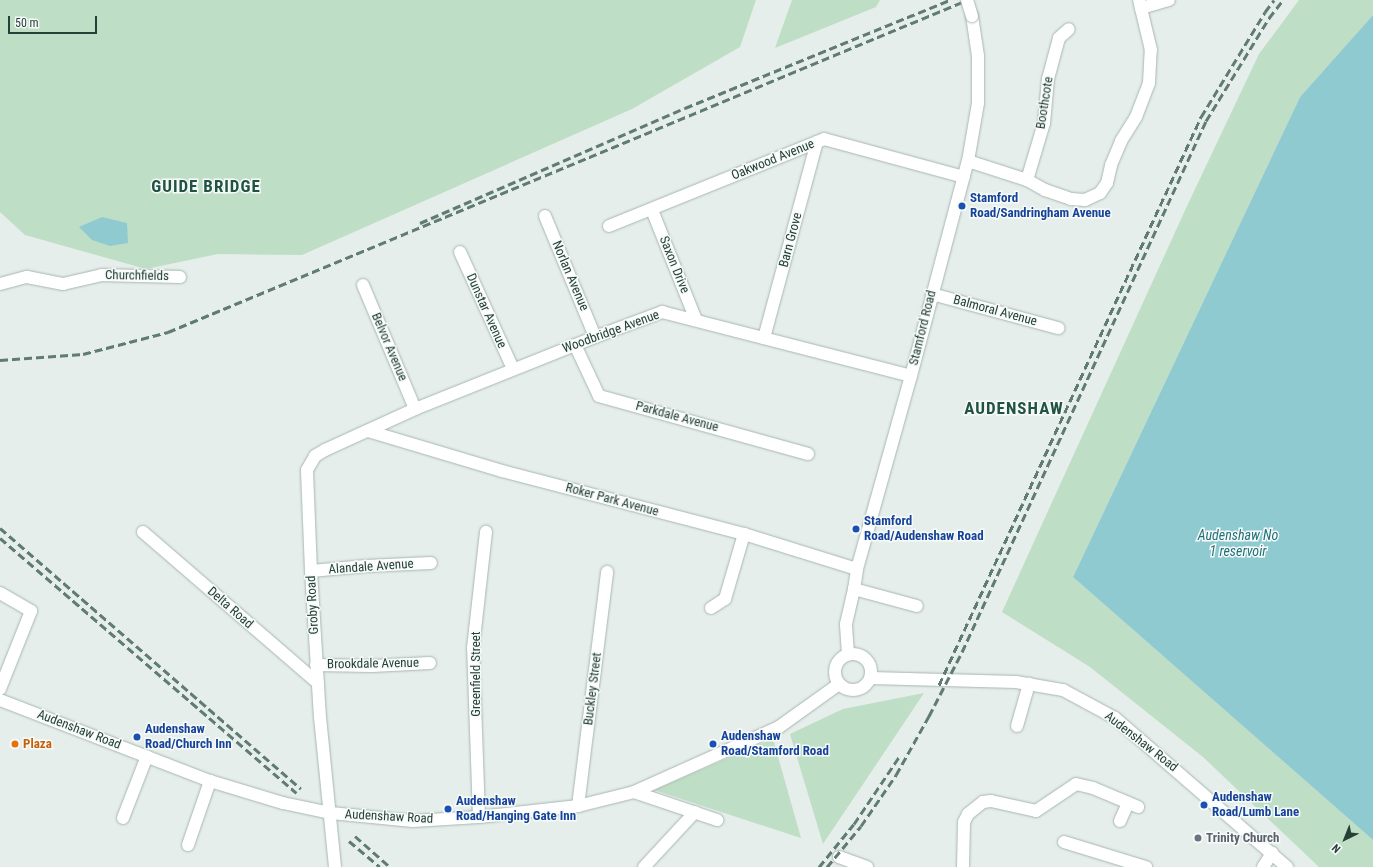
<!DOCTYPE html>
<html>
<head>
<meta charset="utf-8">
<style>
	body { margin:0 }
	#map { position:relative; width:1373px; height:867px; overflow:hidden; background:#e5eeea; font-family:"Roboto Condensed",sans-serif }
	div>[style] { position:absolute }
	.green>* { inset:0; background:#bfdec6 }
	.water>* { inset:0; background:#90cad1 }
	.roads { filter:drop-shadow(0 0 1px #a8b6b1) drop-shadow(0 0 1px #a8b6b1) }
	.street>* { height:12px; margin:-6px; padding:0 6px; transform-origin:6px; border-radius:6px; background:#fff }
	.secondary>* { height:12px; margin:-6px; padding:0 6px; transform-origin:6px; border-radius:6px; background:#fff }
	.secondary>.ring { margin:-6px; padding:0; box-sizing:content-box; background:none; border:12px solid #fff; border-radius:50% }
	.rail>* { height:3px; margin-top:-1.5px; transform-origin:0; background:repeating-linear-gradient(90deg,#5f7b72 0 8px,transparent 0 12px) }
	.bridges { filter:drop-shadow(0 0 1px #a4b9b1) drop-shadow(0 0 1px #a4b9b1) }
	.secondary-bridge>* { height:12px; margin:-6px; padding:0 6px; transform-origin:6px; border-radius:6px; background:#fff }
	.dots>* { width:11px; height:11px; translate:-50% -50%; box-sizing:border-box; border:2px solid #f6faf8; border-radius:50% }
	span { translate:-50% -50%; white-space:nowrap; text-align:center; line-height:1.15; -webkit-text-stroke:3px #f6faf8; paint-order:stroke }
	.street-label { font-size:13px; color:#254037 }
	.transit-label { font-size:13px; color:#164399; font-weight:700 }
	.left { translate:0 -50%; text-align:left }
	.food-label { font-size:13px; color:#c56008; font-weight:700 }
	.worship-label { font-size:13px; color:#5b616d; font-weight:700 }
	.water-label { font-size:14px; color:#20707b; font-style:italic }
	.district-label { font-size:17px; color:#215243; font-weight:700; letter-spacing:1px }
	.north { position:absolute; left:1325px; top:819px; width:40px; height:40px; -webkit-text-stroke:3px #f6faf8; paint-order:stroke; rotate:223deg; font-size:11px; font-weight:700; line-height:16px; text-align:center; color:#254037 }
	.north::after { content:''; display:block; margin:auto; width:14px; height:18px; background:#254037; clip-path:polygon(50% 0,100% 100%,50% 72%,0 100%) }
	.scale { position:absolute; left:8px; top:16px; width:89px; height:18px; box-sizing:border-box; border:2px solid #254037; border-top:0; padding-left:5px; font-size:12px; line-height:14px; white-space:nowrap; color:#254037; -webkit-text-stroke:3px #f6faf8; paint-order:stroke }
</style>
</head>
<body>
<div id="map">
	<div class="green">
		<div style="clip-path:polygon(0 0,756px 0,740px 47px,632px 109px,302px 255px,218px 254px,146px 269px,25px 235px,0 212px)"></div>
		<div style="clip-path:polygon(792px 0,880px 0,876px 7px,775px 48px)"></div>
		<div style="clip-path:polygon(1299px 0,1373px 0,1373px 15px,1300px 97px,1073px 577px,1373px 840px,1373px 867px,1319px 867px,1203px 757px,1090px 667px,1002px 612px,1187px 206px,1259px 54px)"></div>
		<div style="clip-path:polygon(924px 693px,823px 844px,790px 734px,843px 709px)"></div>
		<div style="clip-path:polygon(773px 739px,801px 838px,654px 790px)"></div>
	</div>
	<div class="water">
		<div style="clip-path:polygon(1373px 15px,1373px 840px,1073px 577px,1300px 97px)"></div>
		<div style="clip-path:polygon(102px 217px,127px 223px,128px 243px,110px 246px,92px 240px,79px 227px)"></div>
	</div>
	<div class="roads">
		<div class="street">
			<div style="left:1141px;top:8px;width:29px;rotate:-16deg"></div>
			<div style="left:968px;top:161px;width:62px;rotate:17.9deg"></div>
			<div style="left:1027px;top:180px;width:21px;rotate:29deg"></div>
			<div style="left:1045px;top:190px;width:28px;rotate:19deg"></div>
			<div style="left:1071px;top:199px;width:14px;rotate:4deg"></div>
			<div style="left:1085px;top:200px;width:17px;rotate:-25deg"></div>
			<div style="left:1100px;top:193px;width:12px;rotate:-55deg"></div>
			<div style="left:1107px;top:183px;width:18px;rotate:-77deg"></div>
			<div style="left:1111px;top:165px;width:26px;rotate:-67deg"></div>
			<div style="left:1121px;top:141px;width:28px;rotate:-58deg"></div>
			<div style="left:1136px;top:117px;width:36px;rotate:-69deg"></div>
			<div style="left:1149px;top:83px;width:33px;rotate:-87deg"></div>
			<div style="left:1151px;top:50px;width:51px;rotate:-103.5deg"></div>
			<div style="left:1027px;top:180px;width:59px;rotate:-73.4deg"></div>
			<div style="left:1044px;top:123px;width:44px;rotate:-84.8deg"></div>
			<div style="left:1048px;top:79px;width:42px;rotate:-75deg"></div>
			<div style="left:1059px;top:38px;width:13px;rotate:-42deg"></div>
			<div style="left:652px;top:210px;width:118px;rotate:68.2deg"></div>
			<div style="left:545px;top:216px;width:131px;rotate:67.5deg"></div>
			<div style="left:609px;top:226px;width:232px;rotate:-22deg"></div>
			<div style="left:824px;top:139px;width:145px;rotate:15.2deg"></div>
			<div style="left:460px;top:252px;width:128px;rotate:65.6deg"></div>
			<div style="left:0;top:284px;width:28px;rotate:-15deg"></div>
			<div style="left:27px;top:277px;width:37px;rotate:11deg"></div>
			<div style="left:63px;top:284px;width:39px;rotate:-13deg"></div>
			<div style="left:101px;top:275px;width:79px;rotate:1.5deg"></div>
			<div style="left:363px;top:285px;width:134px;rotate:67.2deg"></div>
			<div style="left:932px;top:294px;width:131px;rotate:15.1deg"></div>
			<div style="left:764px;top:338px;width:203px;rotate:-74.9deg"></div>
			<div style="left:575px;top:345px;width:56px;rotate:64.8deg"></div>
			<div style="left:599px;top:396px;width:217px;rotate:15.5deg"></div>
			<div style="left:368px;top:431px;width:140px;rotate:16.6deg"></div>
			<div style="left:502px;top:471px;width:250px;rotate:14.6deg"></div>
			<div style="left:744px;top:534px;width:118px;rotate:17.2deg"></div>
			<div style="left:143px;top:532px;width:231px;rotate:40.8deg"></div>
			<div style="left:311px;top:571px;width:55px;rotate:-5.2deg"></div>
			<div style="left:366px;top:566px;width:65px;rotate:-2.6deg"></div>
			<div style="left:854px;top:589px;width:65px;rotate:15.1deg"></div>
			<div style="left:0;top:593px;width:36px;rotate:30deg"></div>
			<div style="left:31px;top:611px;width:84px;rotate:111.7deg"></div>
			<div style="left:711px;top:608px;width:17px;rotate:-33deg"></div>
			<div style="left:725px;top:599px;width:68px;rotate:-73.7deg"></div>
			<div style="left:316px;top:665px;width:56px;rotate:1deg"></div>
			<div style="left:372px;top:666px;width:58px;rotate:-3deg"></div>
			<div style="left:1017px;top:726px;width:44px;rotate:-74.1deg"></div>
			<div style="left:634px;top:792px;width:88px;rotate:18.6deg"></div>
			<div style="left:578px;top:806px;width:236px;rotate:-82.9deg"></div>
			<div style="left:479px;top:817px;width:169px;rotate:-92deg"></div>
			<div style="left:473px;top:648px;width:117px;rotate:-83.6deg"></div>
			<div style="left:123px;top:818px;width:66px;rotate:-68.8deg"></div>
			<div style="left:1120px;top:821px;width:20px;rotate:-66deg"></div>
			<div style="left:1064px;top:842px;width:86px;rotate:17deg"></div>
			<div style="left:188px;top:845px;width:68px;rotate:-71deg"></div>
			<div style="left:839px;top:857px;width:30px;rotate:20deg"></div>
			<div style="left:335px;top:867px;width:150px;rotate:-95.7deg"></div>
			<div style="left:320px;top:718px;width:147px;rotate:-93.5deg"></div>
			<div style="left:311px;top:571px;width:101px;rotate:-92.3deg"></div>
			<div style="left:307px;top:470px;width:16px;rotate:-60deg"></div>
			<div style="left:315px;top:456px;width:12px;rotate:-31deg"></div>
			<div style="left:325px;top:450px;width:99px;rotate:-24.5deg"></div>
			<div style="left:415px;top:409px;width:194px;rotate:-21.8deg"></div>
			<div style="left:595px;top:337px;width:72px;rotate:-20.5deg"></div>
			<div style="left:662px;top:312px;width:257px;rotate:14.4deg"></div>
			<div style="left:644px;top:867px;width:75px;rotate:-47.2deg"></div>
			<div style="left:963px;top:867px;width:45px;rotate:-88.7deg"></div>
			<div style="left:964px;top:822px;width:9px;rotate:-63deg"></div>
			<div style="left:968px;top:814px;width:19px;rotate:-39deg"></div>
			<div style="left:983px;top:802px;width:8px;rotate:-7deg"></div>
			<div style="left:991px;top:801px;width:46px;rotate:12.5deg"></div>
			<div style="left:1036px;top:811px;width:48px;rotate:-34deg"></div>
			<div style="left:1076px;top:784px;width:17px;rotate:13deg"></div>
			<div style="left:1093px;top:788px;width:49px;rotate:22.9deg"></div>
			<div style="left:1263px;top:867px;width:17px;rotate:-57deg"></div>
		</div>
		<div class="secondary">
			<div class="ring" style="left:835px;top:654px;width:24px;height:24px"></div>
			<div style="left:848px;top:654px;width:30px;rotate:-94deg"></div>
			<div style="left:846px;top:624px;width:36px;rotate:-77deg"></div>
			<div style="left:854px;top:589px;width:20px;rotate:-81deg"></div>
			<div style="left:857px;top:569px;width:200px;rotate:-74.4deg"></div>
			<div style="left:911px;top:376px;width:222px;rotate:-75.2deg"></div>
			<div style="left:968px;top:161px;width:59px;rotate:-80.2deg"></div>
			<div style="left:978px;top:103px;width:47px;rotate:-90deg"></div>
			<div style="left:978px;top:56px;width:40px;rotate:-98.5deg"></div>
			<div style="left:871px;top:678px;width:145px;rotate:1.6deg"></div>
			<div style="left:1016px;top:682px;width:48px;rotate:9.7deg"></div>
			<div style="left:1063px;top:690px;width:59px;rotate:28.3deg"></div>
			<div style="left:1115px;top:718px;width:228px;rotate:40.9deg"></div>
			<div style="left:0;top:700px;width:225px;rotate:21.1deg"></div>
			<div style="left:210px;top:781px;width:76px;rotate:16.8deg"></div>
			<div style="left:283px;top:803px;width:49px;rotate:11.8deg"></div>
			<div style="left:331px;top:813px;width:82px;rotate:5.6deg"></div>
			<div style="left:413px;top:821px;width:66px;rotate:-3.5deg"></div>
			<div style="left:479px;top:817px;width:100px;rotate:-6.3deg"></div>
			<div style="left:578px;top:806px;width:58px;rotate:-14deg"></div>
			<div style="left:634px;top:792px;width:159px;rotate:-24.1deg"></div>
			<div style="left:779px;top:727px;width:74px;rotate:-35.6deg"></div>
		</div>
	</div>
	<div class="rail">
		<div style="left:420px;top:223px;width:289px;rotate:-23.5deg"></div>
		<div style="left:685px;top:108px;width:285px;rotate:-22.2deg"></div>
		<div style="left:0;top:360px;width:83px;rotate:-4.1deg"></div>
		<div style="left:83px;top:354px;width:88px;rotate:-14.5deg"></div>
		<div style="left:168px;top:332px;width:865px;rotate:-22.56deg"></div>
		<div style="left:0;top:528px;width:398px;rotate:40.9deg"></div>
		<div style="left:0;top:538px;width:391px;rotate:40.7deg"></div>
		<div style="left:939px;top:685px;width:626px;rotate:-65.24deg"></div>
		<div style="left:1201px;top:117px;width:123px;rotate:-58.6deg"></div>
		<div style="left:1265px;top:12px;width:15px;rotate:-53deg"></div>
		<div style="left:355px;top:836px;width:47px;rotate:41.5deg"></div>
		<div style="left:349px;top:841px;width:40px;rotate:40deg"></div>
		<div style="left:819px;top:867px;width:55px;rotate:-50.9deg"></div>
		<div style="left:854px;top:824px;width:81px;rotate:-56.1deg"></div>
		<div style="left:827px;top:867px;width:53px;rotate:-50.3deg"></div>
		<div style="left:861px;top:826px;width:62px;rotate:-55.5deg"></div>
		<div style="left:896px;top:775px;width:68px;rotate:-60.8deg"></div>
		<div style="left:929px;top:716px;width:72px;rotate:-62.7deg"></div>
		<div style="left:962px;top:652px;width:584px;rotate:-65.32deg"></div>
		<div style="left:1206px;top:121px;width:121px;rotate:-58.5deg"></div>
		<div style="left:1269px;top:18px;width:23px;rotate:-52deg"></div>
	</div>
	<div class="bridges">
		<div class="secondary-bridge">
			<div style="left:967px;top:0;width:17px;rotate:73deg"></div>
		</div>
	</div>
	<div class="dots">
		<div style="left:962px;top:206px;background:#1a4fb4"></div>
		<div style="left:856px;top:529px;background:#1a4fb4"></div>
		<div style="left:137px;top:737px;background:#1a4fb4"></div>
		<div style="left:15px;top:744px;background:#e8710a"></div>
		<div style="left:713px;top:744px;background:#1a4fb4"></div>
		<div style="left:1204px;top:805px;background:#1a4fb4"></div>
		<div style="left:448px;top:809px;background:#1a4fb4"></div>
		<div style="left:1198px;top:838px;background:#6b7280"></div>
	</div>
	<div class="street-label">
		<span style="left:1045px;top:103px;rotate:-81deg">Boothcote</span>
		<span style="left:773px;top:160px;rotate:-22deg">Oakwood Avenue</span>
		<span style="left:791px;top:240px;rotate:-75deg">Barn Grove</span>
		<span style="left:674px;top:265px;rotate:68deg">Saxon Drive</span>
		<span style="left:137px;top:276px;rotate:1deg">Churchfields</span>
		<span style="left:570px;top:276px;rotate:67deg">Norlan Avenue</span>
		<span style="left:486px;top:311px;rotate:66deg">Dunstar Avenue</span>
		<span style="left:995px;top:311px;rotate:15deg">Balmoral Avenue</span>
		<span style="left:923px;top:328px;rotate:-76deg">Stamford Road</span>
		<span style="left:611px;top:332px;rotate:-20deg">Woodbridge Avenue</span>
		<span style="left:389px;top:347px;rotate:67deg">Belvor Avenue</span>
		<span style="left:677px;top:417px;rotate:15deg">Parkdale Avenue</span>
		<span style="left:612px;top:500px;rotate:15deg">Roker Park Avenue</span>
		<span style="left:371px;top:567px;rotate:-4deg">Alandale Avenue</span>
		<span style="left:313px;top:605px;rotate:-93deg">Groby Road</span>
		<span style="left:230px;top:608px;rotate:41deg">Delta Road</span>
		<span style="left:373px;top:664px;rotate:-1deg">Brookdale Avenue</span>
		<span style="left:476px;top:674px;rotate:-90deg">Greenfield Street</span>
		<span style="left:593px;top:689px;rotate:-83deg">Buckley Street</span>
		<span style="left:79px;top:730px;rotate:21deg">Audenshaw Road</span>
		<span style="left:1141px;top:742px;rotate:38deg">Audenshaw Road</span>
		<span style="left:389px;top:817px;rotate:3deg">Audenshaw Road</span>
	</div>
	<div class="transit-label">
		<span class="left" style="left:970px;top:206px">Stamford<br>Road/Sandringham Avenue</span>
		<span class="left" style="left:864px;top:529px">Stamford<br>Road/Audenshaw Road</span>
		<span class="left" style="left:145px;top:737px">Audenshaw<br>Road/Church Inn</span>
		<span class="left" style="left:721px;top:744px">Audenshaw<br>Road/Stamford Road</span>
		<span class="left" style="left:1212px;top:805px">Audenshaw<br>Road/Lumb Lane</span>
		<span class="left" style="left:456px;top:809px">Audenshaw<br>Road/Hanging Gate Inn</span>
	</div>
	<div class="food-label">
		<span class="left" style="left:23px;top:744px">Plaza</span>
	</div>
	<div class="worship-label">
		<span class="left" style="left:1206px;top:838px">Trinity Church</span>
	</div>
	<div class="water-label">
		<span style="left:1238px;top:543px">Audenshaw No<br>1 reservoir</span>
	</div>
	<div class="district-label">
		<span style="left:206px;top:187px">GUIDE BRIDGE</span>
		<span style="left:1014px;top:409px">AUDENSHAW</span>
	</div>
	<div class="north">N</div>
	<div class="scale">50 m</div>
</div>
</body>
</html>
